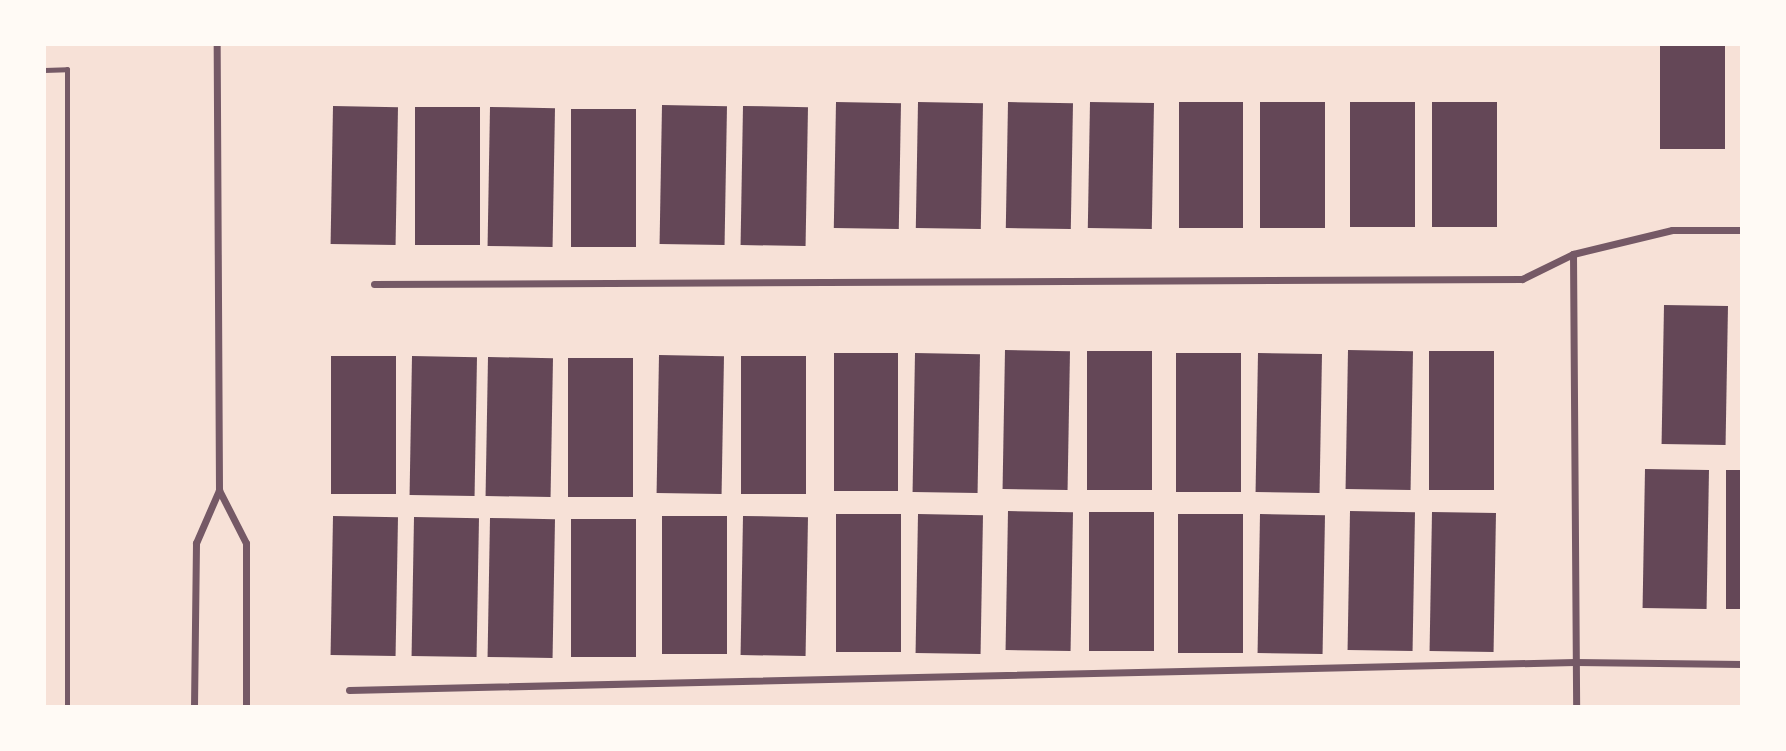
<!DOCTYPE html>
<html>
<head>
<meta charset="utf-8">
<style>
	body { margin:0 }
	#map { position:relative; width:1786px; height:751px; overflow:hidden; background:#f7e1d7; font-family:Rubik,sans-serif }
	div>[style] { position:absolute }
	.building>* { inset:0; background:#644757; transform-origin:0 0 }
	.service>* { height:5px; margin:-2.5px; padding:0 2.5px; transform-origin:2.5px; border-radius:2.5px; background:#755966 }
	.minor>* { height:7px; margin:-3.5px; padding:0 3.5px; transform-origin:3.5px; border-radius:3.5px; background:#755966 }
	span { translate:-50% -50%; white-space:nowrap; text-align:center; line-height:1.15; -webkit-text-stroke:5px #fffaf5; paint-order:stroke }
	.frame { position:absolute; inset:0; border:46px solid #fffaf5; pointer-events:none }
</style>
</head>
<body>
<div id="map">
	<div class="building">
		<div style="left:1660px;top:44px;width:65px;height:105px"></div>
		<div style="left:836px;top:102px;width:65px;height:126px;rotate:1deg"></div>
		<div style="left:918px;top:102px;width:65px;height:126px;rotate:1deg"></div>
		<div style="left:1008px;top:102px;width:65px;height:126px;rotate:1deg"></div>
		<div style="left:1090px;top:102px;width:64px;height:126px;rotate:1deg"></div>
		<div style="left:1179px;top:102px;width:64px;height:126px"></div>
		<div style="left:1260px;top:102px;width:65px;height:126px"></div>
		<div style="left:1350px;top:102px;width:65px;height:125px"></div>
		<div style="left:1432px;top:102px;width:65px;height:125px"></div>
		<div style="left:662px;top:105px;width:65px;height:139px;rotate:1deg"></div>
		<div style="left:333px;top:106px;width:65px;height:138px;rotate:1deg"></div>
		<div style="left:743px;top:106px;width:65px;height:139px;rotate:1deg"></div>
		<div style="left:415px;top:107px;width:65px;height:138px"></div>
		<div style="left:490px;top:107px;width:65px;height:139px;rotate:1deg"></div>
		<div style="left:571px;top:109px;width:65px;height:138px"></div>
		<div style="left:1664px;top:305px;width:64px;height:139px;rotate:1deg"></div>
		<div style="left:1005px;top:350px;width:65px;height:139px;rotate:1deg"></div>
		<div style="left:1348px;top:350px;width:65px;height:139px;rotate:1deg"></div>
		<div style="left:1087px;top:351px;width:65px;height:139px"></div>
		<div style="left:1429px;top:351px;width:65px;height:139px"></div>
		<div style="left:834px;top:353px;width:64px;height:138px"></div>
		<div style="left:915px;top:353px;width:65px;height:139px;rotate:1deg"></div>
		<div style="left:1176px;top:353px;width:65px;height:139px"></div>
		<div style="left:1258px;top:353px;width:64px;height:139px;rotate:1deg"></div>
		<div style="left:659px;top:355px;width:65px;height:138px;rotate:1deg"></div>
		<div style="left:331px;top:356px;width:65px;height:138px"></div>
		<div style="left:412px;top:356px;width:65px;height:139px;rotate:1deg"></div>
		<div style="left:741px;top:356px;width:65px;height:138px"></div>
		<div style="left:488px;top:357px;width:65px;height:139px;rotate:1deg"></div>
		<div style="left:568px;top:358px;width:65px;height:139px"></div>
		<div style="left:1645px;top:469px;width:64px;height:139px;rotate:1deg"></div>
		<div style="left:1726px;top:470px;width:16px;height:139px"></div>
		<div style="left:1008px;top:511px;width:65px;height:139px;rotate:1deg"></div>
		<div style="left:1350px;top:511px;width:65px;height:139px;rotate:1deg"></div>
		<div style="left:1089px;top:512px;width:65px;height:139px"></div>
		<div style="left:1432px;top:512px;width:64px;height:139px;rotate:1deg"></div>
		<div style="left:836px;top:514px;width:65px;height:138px"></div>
		<div style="left:918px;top:514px;width:65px;height:139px;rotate:1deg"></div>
		<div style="left:1178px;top:514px;width:65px;height:139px"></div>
		<div style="left:1260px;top:514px;width:65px;height:139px;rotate:1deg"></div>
		<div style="left:333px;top:516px;width:65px;height:139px;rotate:1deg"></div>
		<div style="left:662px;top:516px;width:65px;height:138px"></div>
		<div style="left:743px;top:516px;width:65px;height:139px;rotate:1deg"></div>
		<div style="left:414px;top:517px;width:65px;height:139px;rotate:1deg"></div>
		<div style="left:490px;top:518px;width:65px;height:139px;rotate:1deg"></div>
		<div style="left:571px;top:519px;width:65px;height:138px"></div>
	</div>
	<div class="service">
		<div style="left:44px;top:70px;width:23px;rotate:-2deg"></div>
		<div style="left:67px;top:69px;width:638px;rotate:90deg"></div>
	</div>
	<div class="minor">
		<div style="left:1573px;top:254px;width:453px;rotate:89.6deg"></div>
		<div style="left:374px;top:284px;width:1148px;rotate:-0.25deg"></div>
		<div style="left:1522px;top:279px;width:57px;rotate:-26.1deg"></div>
		<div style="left:1573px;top:254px;width:102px;rotate:-13.6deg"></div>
		<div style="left:1672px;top:230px;width:70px"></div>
		<div style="left:219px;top:490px;width:59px;rotate:63deg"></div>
		<div style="left:246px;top:543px;width:164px;rotate:90deg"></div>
		<div style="left:349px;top:690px;width:1226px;rotate:-1.31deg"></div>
		<div style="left:1575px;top:662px;width:167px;rotate:0.7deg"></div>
		<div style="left:194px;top:707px;width:164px;rotate:-89.3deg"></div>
		<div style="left:196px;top:543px;width:58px;rotate:-66.5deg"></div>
		<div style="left:219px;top:490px;width:446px;rotate:-90.3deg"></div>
	</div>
	<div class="frame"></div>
</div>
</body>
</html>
